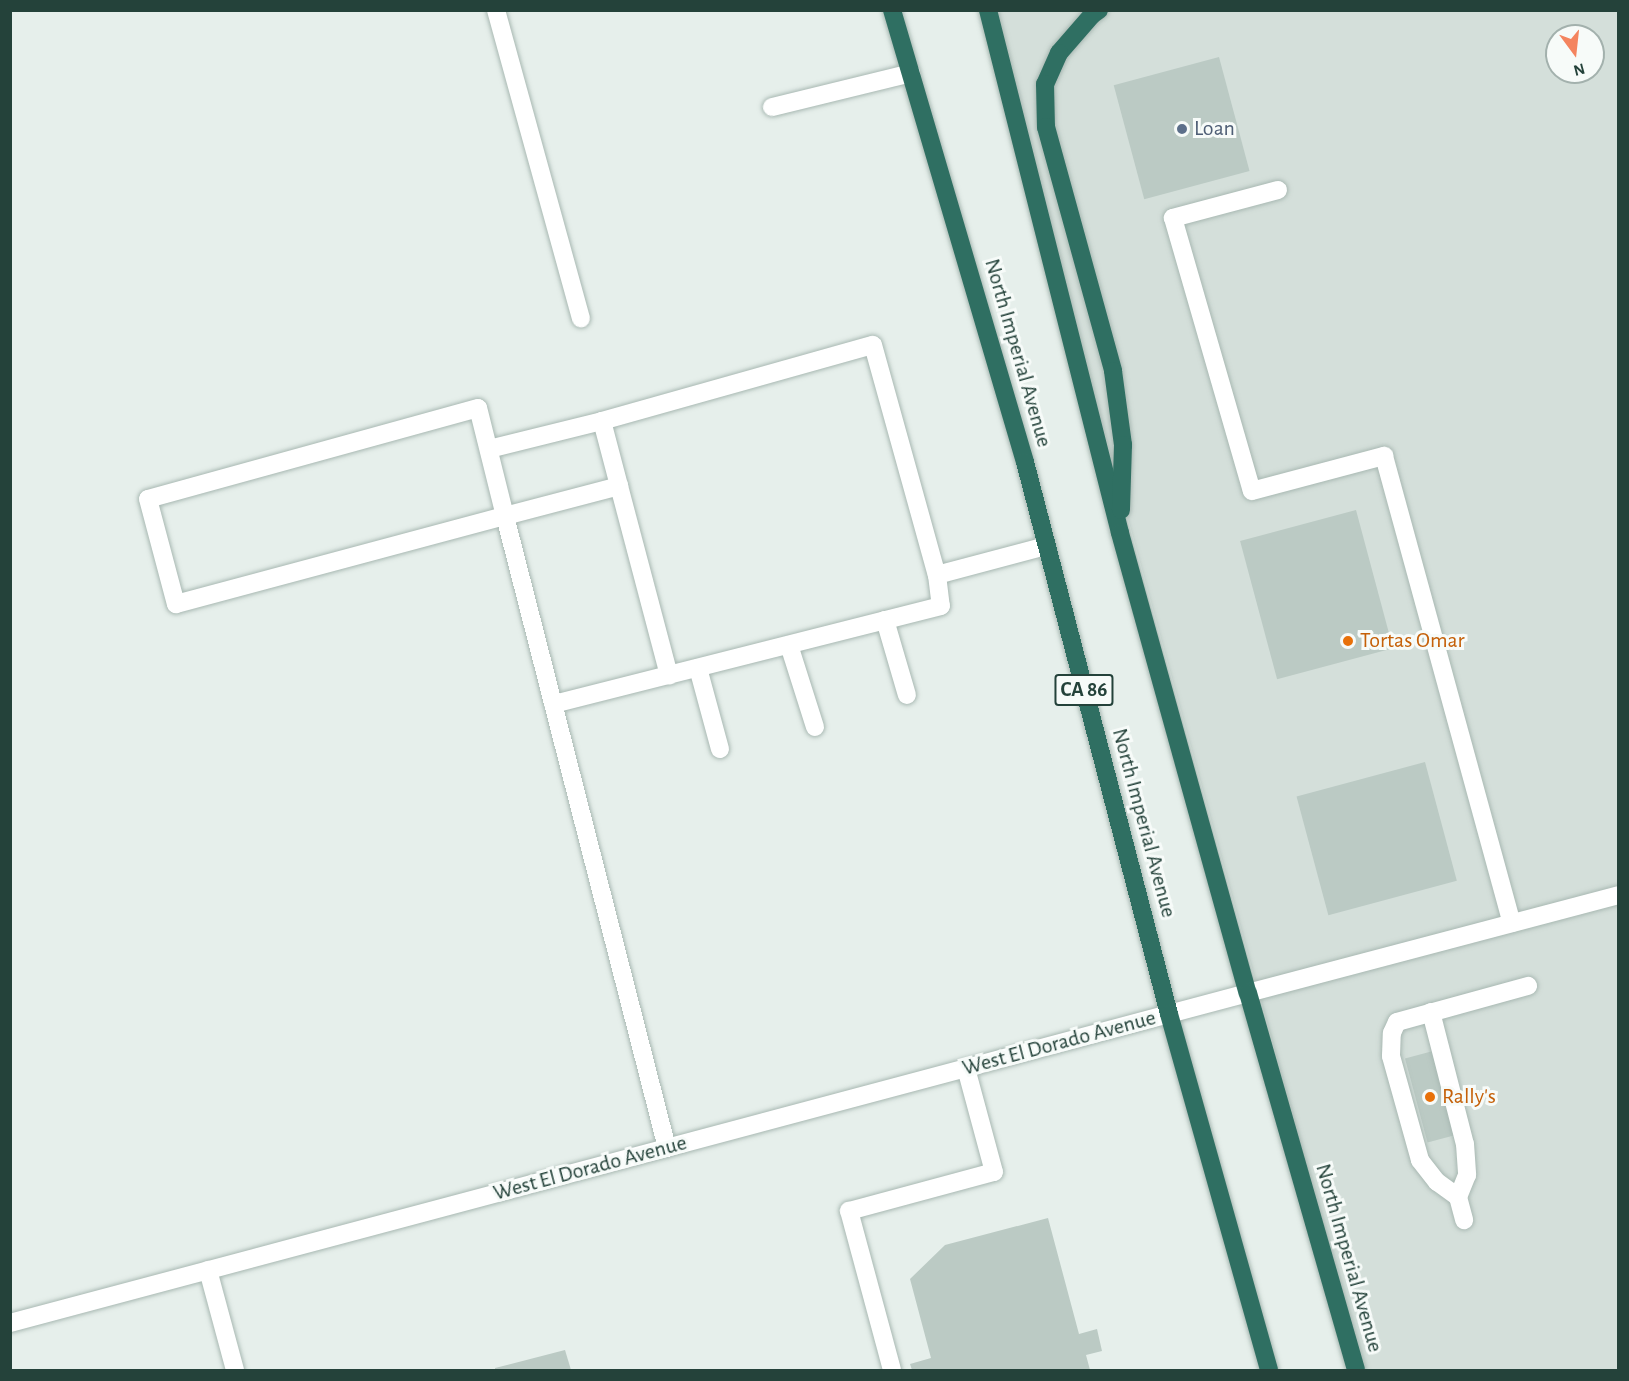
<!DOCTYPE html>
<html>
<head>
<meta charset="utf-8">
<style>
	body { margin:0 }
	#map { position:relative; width:1629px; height:1381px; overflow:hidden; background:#e6efeb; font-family:"Alegreya Sans",sans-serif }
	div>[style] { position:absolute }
	.built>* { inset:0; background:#d4dfda }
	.building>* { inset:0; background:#bbcac4; transform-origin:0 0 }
	.roads { filter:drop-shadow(0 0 2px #a8b8b2) drop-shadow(0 0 2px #a8b8b2) }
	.lane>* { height:18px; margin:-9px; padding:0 9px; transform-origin:9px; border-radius:9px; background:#fff }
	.street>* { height:18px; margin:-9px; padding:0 9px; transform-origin:9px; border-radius:9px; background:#fff }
	.highway>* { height:18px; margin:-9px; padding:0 9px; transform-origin:9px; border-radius:9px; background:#2f6f62 }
	.dots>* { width:16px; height:16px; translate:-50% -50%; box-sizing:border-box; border:3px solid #f7fbf9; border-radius:50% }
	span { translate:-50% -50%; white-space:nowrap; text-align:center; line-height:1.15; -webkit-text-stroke:6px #f7fbf9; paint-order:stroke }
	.shield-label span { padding:2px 4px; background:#f7fbf9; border:2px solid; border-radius:4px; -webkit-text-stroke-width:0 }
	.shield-label { font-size:21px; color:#24423a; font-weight:700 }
	.service-label { font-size:22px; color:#4e5e75 }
	.left { translate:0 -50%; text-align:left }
	.street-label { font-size:22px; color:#24423a }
	.food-label { font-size:22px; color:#c56008 }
	.frame { position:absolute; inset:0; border:12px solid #24423a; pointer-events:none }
	.north { position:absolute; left:1545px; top:24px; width:60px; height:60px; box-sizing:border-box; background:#f7fbf9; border:2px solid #a3b1ad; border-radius:50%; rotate:165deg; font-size:16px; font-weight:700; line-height:24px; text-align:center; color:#24423a }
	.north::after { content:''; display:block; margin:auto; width:21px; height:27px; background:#f4845f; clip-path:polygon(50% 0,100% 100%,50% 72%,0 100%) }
</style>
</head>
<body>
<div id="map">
	<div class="built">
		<div style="clip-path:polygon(evenodd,988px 11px,1618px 11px,1618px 1370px,1363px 1370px,988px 11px,1557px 36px,1593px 36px,1593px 72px,1557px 72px,1557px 36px)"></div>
	</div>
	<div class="building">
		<div style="left:1219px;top:57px;width:118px;height:109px;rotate:75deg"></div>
		<div style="left:1356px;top:510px;width:143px;height:120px;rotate:75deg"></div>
		<div style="left:1425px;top:762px;width:123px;height:133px;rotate:75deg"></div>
		<div style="left:1433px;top:1051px;width:87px;height:29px;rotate:75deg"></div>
		<div style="clip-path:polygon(1048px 1218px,1079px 1334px,1097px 1329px,1102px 1351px,1086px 1355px,1090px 1370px,912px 1370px,910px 1364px,931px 1358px,910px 1279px,945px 1245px)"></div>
		<div style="clip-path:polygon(565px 1350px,571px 1370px,495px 1370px,495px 1368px)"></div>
	</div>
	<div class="roads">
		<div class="lane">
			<div style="left:496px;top:10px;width:320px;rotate:74.6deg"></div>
			<div style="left:772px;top:107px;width:143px;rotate:-13.7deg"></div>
			<div style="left:1278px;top:190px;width:109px;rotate:165.1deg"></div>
			<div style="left:1173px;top:218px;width:284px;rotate:73.9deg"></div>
			<div style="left:1252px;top:491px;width:137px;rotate:-14.9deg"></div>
			<div style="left:1384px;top:456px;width:484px;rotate:74.7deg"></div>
			<div style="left:602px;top:421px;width:67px;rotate:75.3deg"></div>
			<div style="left:489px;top:449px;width:116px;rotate:-13.9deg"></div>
			<div style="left:602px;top:421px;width:281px;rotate:-15.7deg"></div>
			<div style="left:873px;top:345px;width:239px;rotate:74.5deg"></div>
			<div style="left:937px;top:575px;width:31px;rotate:83deg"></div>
			<div style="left:941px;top:606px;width:400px;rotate:165.8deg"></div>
			<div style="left:937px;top:575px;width:113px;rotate:-14.9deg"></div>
			<div style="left:885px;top:620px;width:78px;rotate:73.7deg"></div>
			<div style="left:789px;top:645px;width:86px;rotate:72.4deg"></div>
			<div style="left:698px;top:668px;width:84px;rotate:74.8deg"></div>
			<div style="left:1248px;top:993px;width:383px;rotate:-14.8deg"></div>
			<div style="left:1431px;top:1012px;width:136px;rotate:75.6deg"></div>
			<div style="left:1465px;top:1144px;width:31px;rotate:86deg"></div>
			<div style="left:1467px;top:1175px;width:24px;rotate:112deg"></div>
			<div style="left:1458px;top:1197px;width:24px;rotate:75deg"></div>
			<div style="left:667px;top:1148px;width:652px;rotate:-104.38deg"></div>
			<div style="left:505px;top:516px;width:111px;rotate:-104deg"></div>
			<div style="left:478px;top:408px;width:342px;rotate:164.6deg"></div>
			<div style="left:148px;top:499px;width:109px;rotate:75.1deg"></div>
			<div style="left:176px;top:604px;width:341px;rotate:-15deg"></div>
			<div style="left:505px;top:516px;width:118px;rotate:-14.7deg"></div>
			<div style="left:619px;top:486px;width:196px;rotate:75.2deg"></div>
			<div style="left:1458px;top:1197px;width:26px;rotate:-144deg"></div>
			<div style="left:1437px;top:1182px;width:28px;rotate:-128deg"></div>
			<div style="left:1420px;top:1160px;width:108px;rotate:-105.6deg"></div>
			<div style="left:1391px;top:1056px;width:23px;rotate:-88deg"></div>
			<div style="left:1392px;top:1033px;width:12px;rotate:-66deg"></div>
			<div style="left:1397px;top:1022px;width:136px;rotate:-15.4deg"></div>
			<div style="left:208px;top:1270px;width:104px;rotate:74.9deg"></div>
			<div style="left:892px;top:1370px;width:165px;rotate:-105.1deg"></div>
			<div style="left:849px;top:1211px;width:150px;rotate:-15.1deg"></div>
			<div style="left:994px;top:1172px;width:108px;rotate:-105.1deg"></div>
		</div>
		<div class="street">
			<div style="left:10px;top:1323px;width:1281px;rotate:-14.93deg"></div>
		</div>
		<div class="highway">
			<div style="left:892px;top:10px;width:471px;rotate:73.6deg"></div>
			<div style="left:1025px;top:462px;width:570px;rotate:75.38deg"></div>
			<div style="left:1169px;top:1014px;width:370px;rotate:74.3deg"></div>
			<div style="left:988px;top:10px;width:539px;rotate:75.83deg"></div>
			<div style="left:1120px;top:533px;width:477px;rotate:74.5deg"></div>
			<div style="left:1248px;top:993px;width:392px;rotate:74deg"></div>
			<div style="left:1099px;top:10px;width:9px;rotate:144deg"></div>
			<div style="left:1092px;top:15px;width:50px;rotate:131deg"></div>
			<div style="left:1059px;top:53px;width:34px;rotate:114deg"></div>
			<div style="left:1045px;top:84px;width:43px;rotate:88.7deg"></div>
			<div style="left:1046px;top:127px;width:253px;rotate:74.6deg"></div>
			<div style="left:1113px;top:371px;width:75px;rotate:82.3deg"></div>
			<div style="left:1123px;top:445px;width:65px;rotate:91.8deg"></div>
		</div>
	</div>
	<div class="dots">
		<div style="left:1182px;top:129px;background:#5c6f8a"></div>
		<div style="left:1348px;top:641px;background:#e8710a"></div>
		<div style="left:1430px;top:1097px;background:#e8710a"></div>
	</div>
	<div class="shield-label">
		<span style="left:1084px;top:690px">CA 86</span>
	</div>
	<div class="service-label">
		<span class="left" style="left:1194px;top:129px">Loan</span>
	</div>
	<div class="street-label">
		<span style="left:1018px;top:353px;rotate:74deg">North Imperial Avenue</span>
		<span style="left:1144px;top:823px;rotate:75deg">North Imperial Avenue</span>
		<span style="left:1059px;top:1043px;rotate:-15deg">West El Dorado Avenue</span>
		<span style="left:590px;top:1168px;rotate:-15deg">West El Dorado Avenue</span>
		<span style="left:1349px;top:1258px;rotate:74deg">North Imperial Avenue</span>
	</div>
	<div class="food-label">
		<span class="left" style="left:1360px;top:641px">Tortas Omar</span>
		<span class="left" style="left:1442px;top:1097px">Rally's</span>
	</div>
	<div class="frame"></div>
	<div class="north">N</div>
</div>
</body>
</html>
